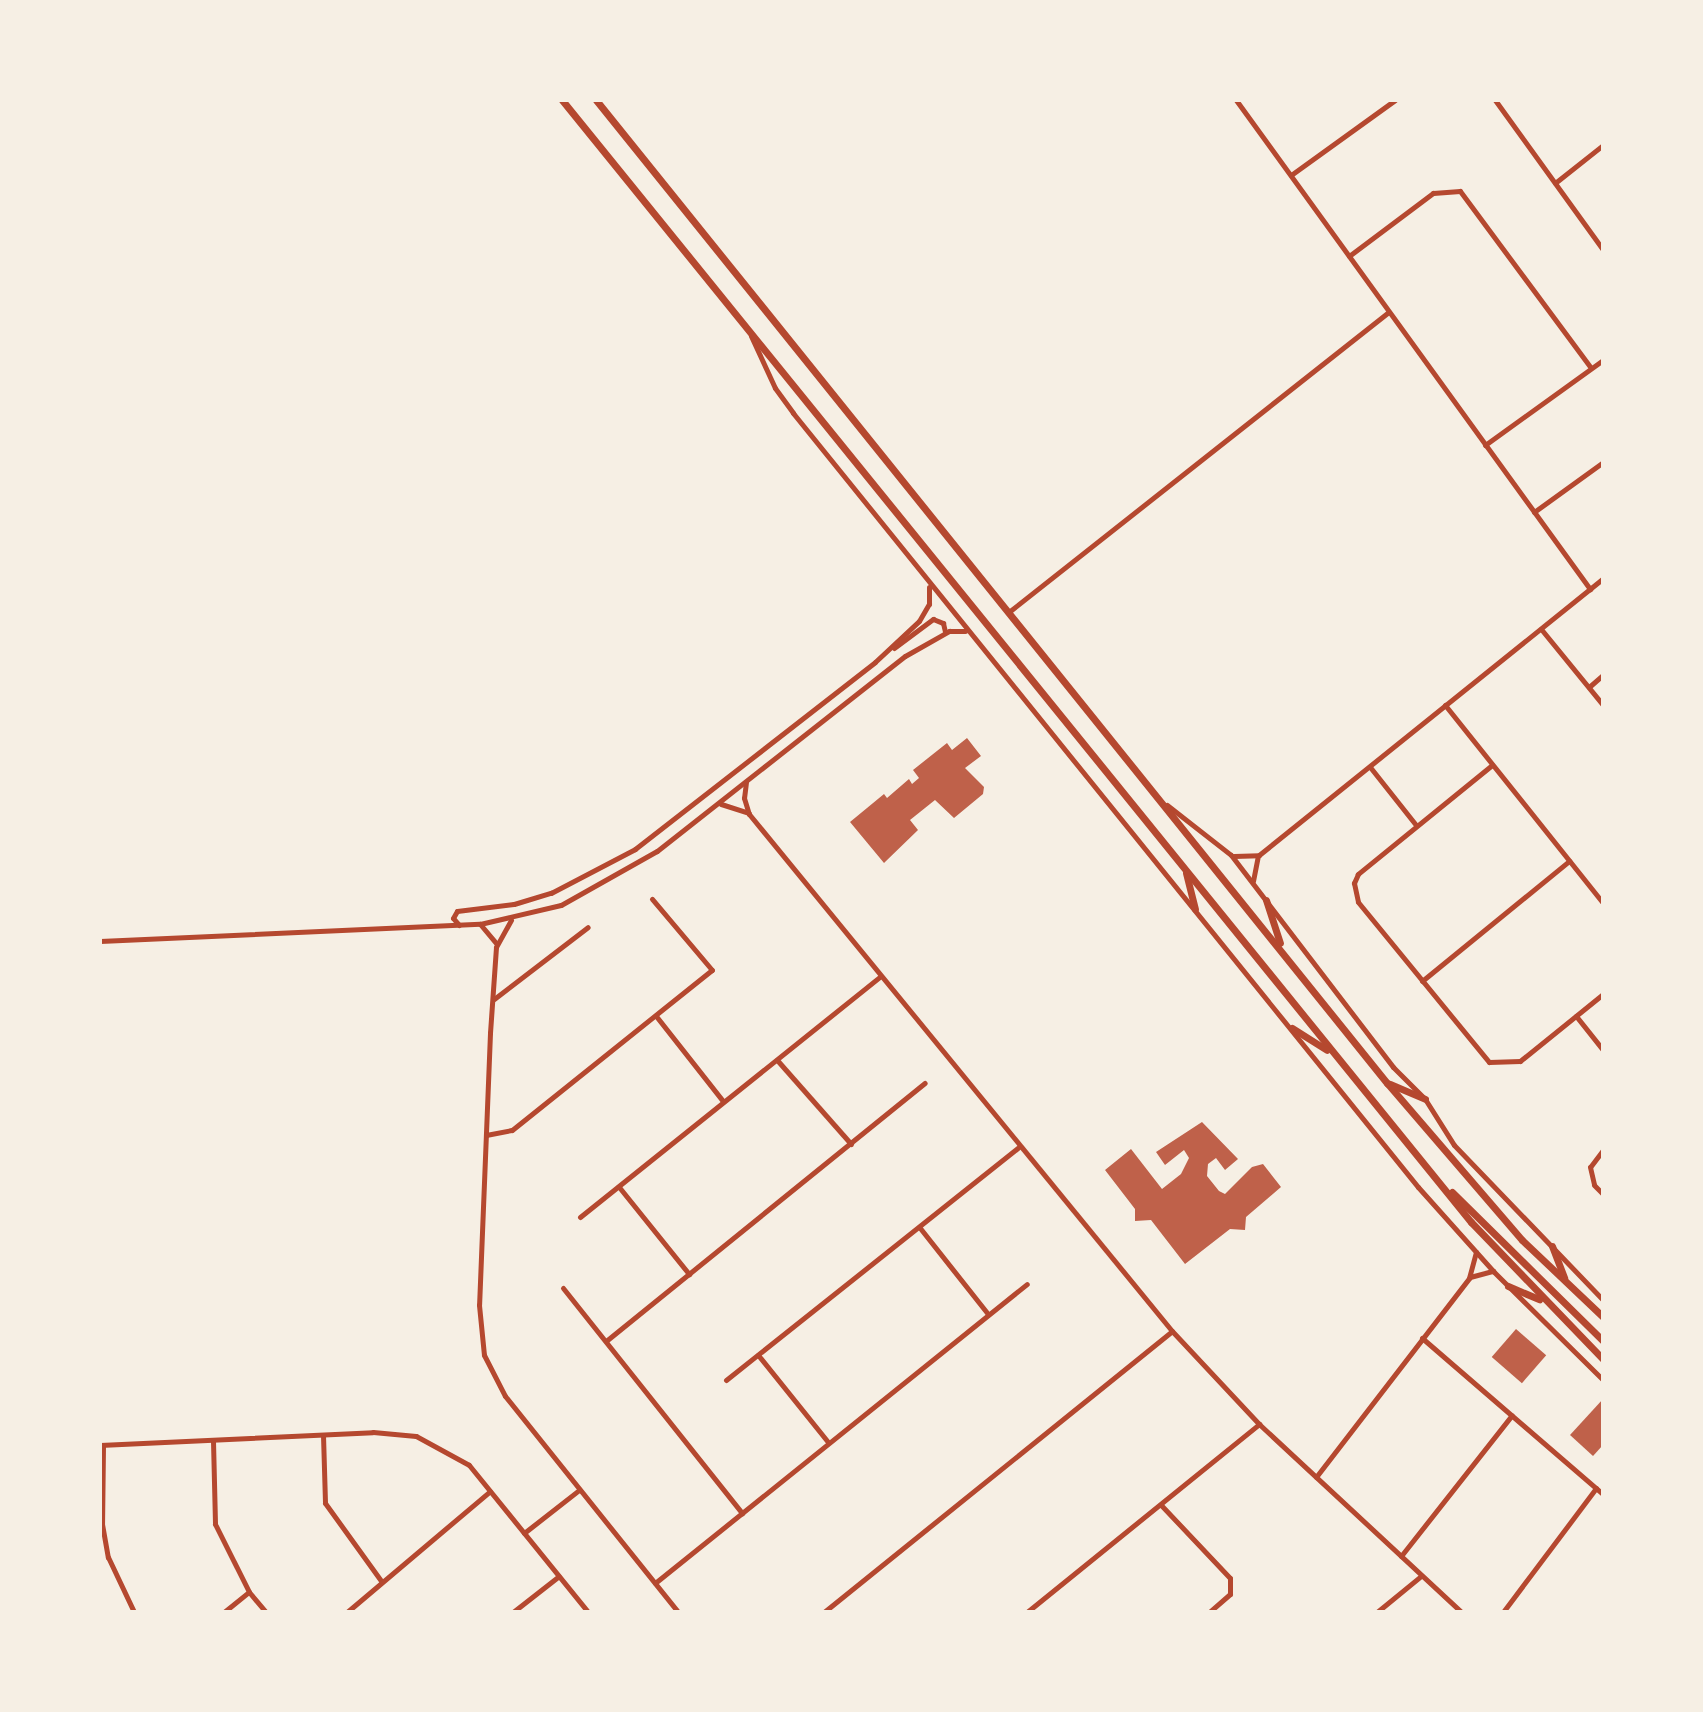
<!DOCTYPE html>
<html>
<head>
<meta charset="utf-8">
<style>
	body { margin:0 }
	#map { position:relative; width:1703px; height:1712px; overflow:hidden; background:#f6efe4; font-family:"Golos Text",sans-serif }
	div>[style] { position:absolute }
	.building>* { inset:0; background:#bf614a; transform-origin:0 0 }
	.minor>* { height:5px; margin:-2.5px; padding:0 2.5px; transform-origin:2.5px; border-radius:2.5px; background:#b5482f }
	.secondary>* { height:7px; margin:-3.5px; padding:0 3.5px; transform-origin:3.5px; border-radius:3.5px; background:#b5482f }
	span { translate:-50% -50%; white-space:nowrap; text-align:center; line-height:1.15; -webkit-text-stroke:7px #f6efe4; paint-order:stroke }
	.frame { position:absolute; inset:0; border:102px solid #f6efe4; pointer-events:none }
</style>
</head>
<body>
<div id="map">
	<div class="building">
		<div style="clip-path:polygon(967px 738px,981px 756px,965px 768px,984px 787px,983px 794px,954px 818px,935px 800px,910px 820px,918px 830px,884px 863px,850px 822px,884px 794px,887px 798px,909px 779px,912px 784px,919px 778px,913px 770px,947px 743px,952px 750px)"></div>
		<div style="clip-path:polygon(1202px 1122px,1238px 1159px,1225px 1170px,1216px 1158px,1208px 1164px,1207px 1176px,1219px 1191px,1225px 1194px,1252px 1167px,1263px 1164px,1281px 1187px,1246px 1217px,1245px 1230px,1230px 1229px,1185px 1264px,1151px 1220px,1135px 1221px,1135px 1209px,1105px 1170px,1131px 1149px,1162px 1189px,1181px 1174px,1189px 1158px,1184px 1150px,1165px 1165px,1156px 1152px)"></div>
		<div style="left:1516px;top:1329px;width:40px;height:37px;rotate:41deg"></div>
		<div style="clip-path:polygon(1603px 1399px,1603px 1445px,1593px 1456px,1570px 1435px)"></div>
	</div>
	<div class="minor">
		<div style="left:1236px;top:100px;width:604px;rotate:54.1deg"></div>
		<div style="left:1495px;top:100px;width:185px;rotate:54.2deg"></div>
		<div style="left:1291px;top:175px;width:128px;rotate:-35.8deg"></div>
		<div style="left:1555px;top:183px;width:61px;rotate:-38.4deg"></div>
		<div style="left:1349px;top:256px;width:105px;rotate:-36.9deg"></div>
		<div style="left:1433px;top:193px;width:27px;rotate:-4deg"></div>
		<div style="left:1460px;top:191px;width:220px;rotate:53.5deg"></div>
		<div style="left:751px;top:336px;width:57px;rotate:65.2deg"></div>
		<div style="left:775px;top:388px;width:31px;rotate:54deg"></div>
		<div style="left:793px;top:413px;width:995px;rotate:51.08deg"></div>
		<div style="left:1418px;top:1187px;width:113px;rotate:48.2deg"></div>
		<div style="left:1493px;top:1271px;width:155px;rotate:44.7deg"></div>
		<div style="left:1485px;top:445px;width:145px;rotate:-35.8deg"></div>
		<div style="left:1534px;top:512px;width:85px;rotate:-35.9deg"></div>
		<div style="left:1010px;top:611px;width:482px;rotate:-38.3deg"></div>
		<div style="left:1541px;top:629px;width:98px;rotate:50.8deg"></div>
		<div style="left:894px;top:648px;width:49px;rotate:-36.6deg"></div>
		<div style="left:933px;top:619px;width:11px;rotate:22deg"></div>
		<div style="left:943px;top:623px;width:9px;rotate:77deg"></div>
		<div style="left:1589px;top:687px;width:18px;rotate:-41deg"></div>
		<div style="left:1445px;top:705px;width:253px;rotate:51.4deg"></div>
		<div style="left:1492px;top:765px;width:173px;rotate:140.9deg"></div>
		<div style="left:1358px;top:874px;width:10px;rotate:114deg"></div>
		<div style="left:1354px;top:883px;width:19px;rotate:78deg"></div>
		<div style="left:1358px;top:902px;width:207px;rotate:50.7deg"></div>
		<div style="left:1489px;top:1062px;width:31px;rotate:-2deg"></div>
		<div style="left:1520px;top:1061px;width:107px;rotate:-38.9deg"></div>
		<div style="left:1370px;top:767px;width:74px;rotate:51.6deg"></div>
		<div style="left:746px;top:782px;width:16px;rotate:97deg"></div>
		<div style="left:744px;top:798px;width:17px;rotate:73deg"></div>
		<div style="left:749px;top:814px;width:668px;rotate:50.71deg"></div>
		<div style="left:1172px;top:1331px;width:127px;rotate:46.9deg"></div>
		<div style="left:1259px;top:1424px;width:276px;rotate:42.9deg"></div>
		<div style="left:721px;top:804px;width:29px;rotate:18deg"></div>
		<div style="left:1167px;top:805px;width:81px;rotate:38deg"></div>
		<div style="left:1231px;top:855px;width:267px;rotate:52.6deg"></div>
		<div style="left:1393px;top:1067px;width:45px;rotate:45deg"></div>
		<div style="left:1425px;top:1099px;width:54px;rotate:57.8deg"></div>
		<div style="left:1454px;top:1145px;width:215px;rotate:46.1deg"></div>
		<div style="left:1234px;top:856px;width:25px;rotate:-2deg"></div>
		<div style="left:1259px;top:855px;width:442px;rotate:-38.8deg"></div>
		<div style="left:1253px;top:881px;width:25px;rotate:-79deg"></div>
		<div style="left:511px;top:920px;width:31px;rotate:119deg"></div>
		<div style="left:496px;top:947px;width:86px;rotate:94deg"></div>
		<div style="left:490px;top:1033px;width:272px;rotate:92.3deg"></div>
		<div style="left:479px;top:1305px;width:50px;rotate:84.3deg"></div>
		<div style="left:484px;top:1355px;width:46px;rotate:62.9deg"></div>
		<div style="left:505px;top:1396px;width:277px;rotate:51.3deg"></div>
		<div style="left:480px;top:924px;width:25px;rotate:50deg"></div>
		<div style="left:459px;top:925px;width:9px;rotate:-131deg"></div>
		<div style="left:453px;top:918px;width:8px;rotate:-60deg"></div>
		<div style="left:457px;top:911px;width:57px;rotate:-7deg"></div>
		<div style="left:514px;top:904px;width:39px;rotate:-17deg"></div>
		<div style="left:551px;top:893px;width:95px;rotate:-27.6deg"></div>
		<div style="left:635px;top:849px;width:304px;rotate:-37.9deg"></div>
		<div style="left:875px;top:662px;width:60px;rotate:-43deg"></div>
		<div style="left:919px;top:621px;width:20px;rotate:-60deg"></div>
		<div style="left:929px;top:604px;width:17px;rotate:-90deg"></div>
		<div style="left:100px;top:941px;width:380px;rotate:-2.6deg"></div>
		<div style="left:480px;top:924px;width:83px;rotate:-13.2deg"></div>
		<div style="left:561px;top:905px;width:110px;rotate:-29.4deg"></div>
		<div style="left:657px;top:851px;width:315px;rotate:-38.2deg"></div>
		<div style="left:905px;top:656px;width:51px;rotate:-29.6deg"></div>
		<div style="left:949px;top:631px;width:16px"></div>
		<div style="left:1422px;top:981px;width:190px;rotate:-39.2deg"></div>
		<div style="left:494px;top:999px;width:118px;rotate:-37.5deg"></div>
		<div style="left:656px;top:1016px;width:108px;rotate:51.8deg"></div>
		<div style="left:1576px;top:1016px;width:43px;rotate:51.5deg"></div>
		<div style="left:777px;top:1060px;width:112px;rotate:48.6deg"></div>
		<div style="left:486px;top:1135px;width:26px;rotate:-11deg"></div>
		<div style="left:512px;top:1130px;width:256px;rotate:-38.7deg"></div>
		<div style="left:712px;top:970px;width:93px;rotate:-130.2deg"></div>
		<div style="left:1603px;top:1150px;width:21px;rotate:127deg"></div>
		<div style="left:1590px;top:1167px;width:18px;rotate:77deg"></div>
		<div style="left:1594px;top:1185px;width:13px;rotate:45deg"></div>
		<div style="left:619px;top:1187px;width:112px;rotate:51.2deg"></div>
		<div style="left:580px;top:1217px;width:384px;rotate:-38.7deg"></div>
		<div style="left:920px;top:1228px;width:110px;rotate:51.7deg"></div>
		<div style="left:1470px;top:1277px;width:24px;rotate:-15deg"></div>
		<div style="left:563px;top:1288px;width:288px;rotate:51.5deg"></div>
		<div style="left:1422px;top:1338px;width:239px;rotate:40.8deg"></div>
		<div style="left:606px;top:1341px;width:410px;rotate:-39deg"></div>
		<div style="left:758px;top:1355px;width:112px;rotate:51.2deg"></div>
		<div style="left:726px;top:1380px;width:373px;rotate:-38.5deg"></div>
		<div style="left:323px;top:1435px;width:68px;rotate:88.3deg"></div>
		<div style="left:325px;top:1503px;width:97px;rotate:54.2deg"></div>
		<div style="left:213px;top:1441px;width:83px;rotate:88.6deg"></div>
		<div style="left:215px;top:1524px;width:76px;rotate:63.4deg"></div>
		<div style="left:249px;top:1592px;width:26px;rotate:50deg"></div>
		<div style="left:100px;top:1445px;width:273px;rotate:-2.7deg"></div>
		<div style="left:373px;top:1432px;width:43px;rotate:5.3deg"></div>
		<div style="left:416px;top:1436px;width:60px;rotate:28.7deg"></div>
		<div style="left:469px;top:1465px;width:189px;rotate:51deg"></div>
		<div style="left:103px;top:1446px;width:78px;rotate:90.7deg"></div>
		<div style="left:102px;top:1524px;width:34px;rotate:80deg"></div>
		<div style="left:108px;top:1557px;width:61px;rotate:64.7deg"></div>
		<div style="left:1316px;top:1477px;width:251px;rotate:-52.4deg"></div>
		<div style="left:1469px;top:1278px;width:27px;rotate:-75deg"></div>
		<div style="left:1161px;top:1505px;width:100px;rotate:46.6deg"></div>
		<div style="left:1230px;top:1578px;width:16px;rotate:90deg"></div>
		<div style="left:1230px;top:1594px;width:28px;rotate:139deg"></div>
		<div style="left:524px;top:1533px;width:70px;rotate:-38deg"></div>
		<div style="left:1401px;top:1556px;width:179px;rotate:-51.8deg"></div>
		<div style="left:655px;top:1583px;width:477px;rotate:-38.8deg"></div>
		<div style="left:224px;top:1612px;width:32px;rotate:-39deg"></div>
		<div style="left:347px;top:1612px;width:187px;rotate:-40.2deg"></div>
		<div style="left:513px;top:1612px;width:58px;rotate:-38deg"></div>
		<div style="left:824px;top:1612px;width:447px;rotate:-38.9deg"></div>
		<div style="left:1027px;top:1612px;width:299px;rotate:-39deg"></div>
		<div style="left:1377px;top:1612px;width:57px;rotate:-39.3deg"></div>
		<div style="left:1503px;top:1612px;width:155px;rotate:-53.1deg"></div>
	</div>
	<div class="secondary">
		<div style="left:562px;top:100px;width:1444px;rotate:50.99deg"></div>
		<div style="left:1471px;top:1222px;width:190px;rotate:46.1deg"></div>
		<div style="left:596px;top:100px;width:1262px;rotate:51.18deg"></div>
		<div style="left:1387px;top:1083px;width:207px;rotate:49.3deg"></div>
		<div style="left:1522px;top:1240px;width:112px;rotate:43.5deg"></div>
		<div style="left:1186px;top:873px;width:37px;rotate:76deg"></div>
		<div style="left:1266px;top:900px;width:45px;rotate:72deg"></div>
		<div style="left:1292px;top:1028px;width:41px;rotate:32.2deg"></div>
		<div style="left:1390px;top:1084px;width:38px;rotate:23deg"></div>
		<div style="left:1452px;top:1192px;width:212px;rotate:44.6deg"></div>
		<div style="left:1552px;top:1246px;width:34px;rotate:69deg"></div>
		<div style="left:1508px;top:1286px;width:34px;rotate:23deg"></div>
	</div>
	<div class="frame"></div>
</div>
</body>
</html>
